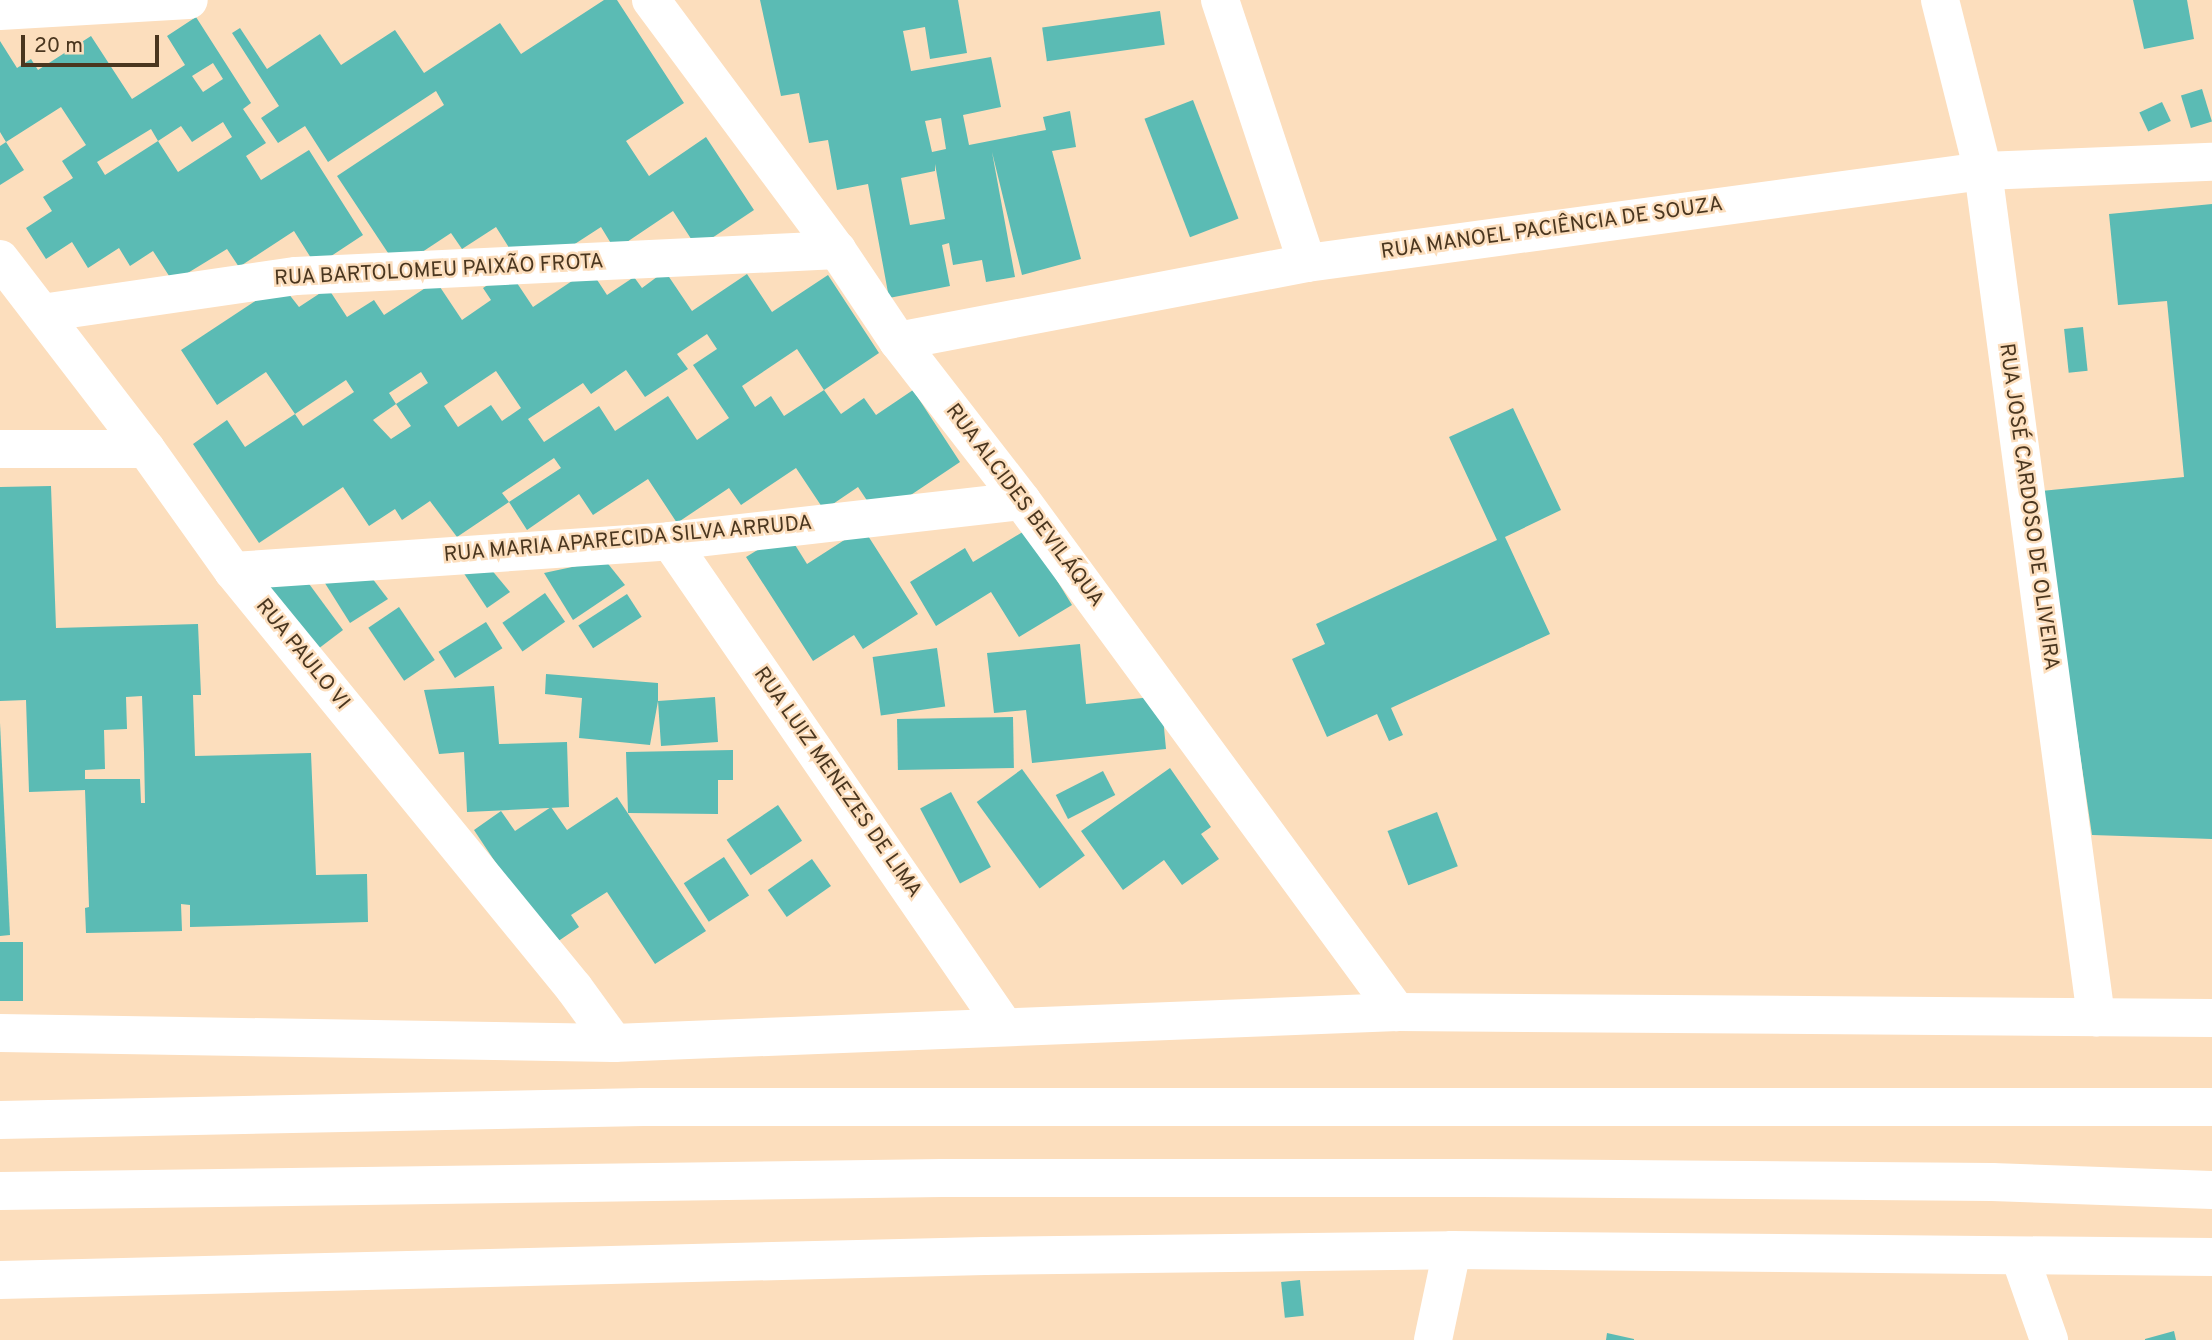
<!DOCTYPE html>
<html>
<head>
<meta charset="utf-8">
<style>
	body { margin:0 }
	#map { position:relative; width:2212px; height:1340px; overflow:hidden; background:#fcdebd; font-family:Overpass,sans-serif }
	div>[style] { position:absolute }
	.building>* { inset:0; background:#5bbbb4; transform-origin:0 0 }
	.street>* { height:38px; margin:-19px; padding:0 19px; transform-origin:19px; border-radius:19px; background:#fff }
	.secondary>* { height:38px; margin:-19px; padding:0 19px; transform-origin:19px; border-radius:19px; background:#fff }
	.highway>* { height:38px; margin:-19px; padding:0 19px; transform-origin:19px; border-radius:19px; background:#fff }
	span { translate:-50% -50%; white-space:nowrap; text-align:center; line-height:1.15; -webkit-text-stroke:5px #fcdebd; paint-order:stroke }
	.street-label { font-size:21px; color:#4a361f }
	.scale { position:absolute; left:21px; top:35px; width:138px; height:32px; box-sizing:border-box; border:4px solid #4a361f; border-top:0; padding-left:9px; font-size:21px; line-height:24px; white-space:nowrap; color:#4a361f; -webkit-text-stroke:5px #fcdebd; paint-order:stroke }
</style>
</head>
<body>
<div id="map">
	<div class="building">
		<div style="clip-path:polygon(604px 0,617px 0,684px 103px,626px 141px,649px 176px,706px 137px,754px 210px,697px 248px,673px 211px,615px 250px,601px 227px,547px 262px,518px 262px,496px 227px,462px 249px,451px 233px,398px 268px,337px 176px,444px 105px,436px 91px,328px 162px,305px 126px,278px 143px,261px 118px,279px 106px,232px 33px,240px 28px,267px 69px,320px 34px,341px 65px,395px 30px,424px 73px,500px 23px,521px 54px)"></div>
		<div style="clip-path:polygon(evenodd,760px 0,958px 0,967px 53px,930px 59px,925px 27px,903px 31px,911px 71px,991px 57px,1001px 107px,963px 115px,969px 145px,1046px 130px,1043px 117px,1070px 111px,1076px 147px,1052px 151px,1081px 259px,1022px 275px,992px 152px,1015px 277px,986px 282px,982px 260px,953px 265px,949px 243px,942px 245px,950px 286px,889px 298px,868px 184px,837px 190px,828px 140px,809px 143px,799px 93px,781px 96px,760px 0,941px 118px,946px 149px,932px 152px,925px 121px,941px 118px,760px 0,935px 164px,945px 219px,910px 225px,901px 178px,935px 171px,935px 164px)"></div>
		<div style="clip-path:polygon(2133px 0,2187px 0,2194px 39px,2144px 49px)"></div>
		<div style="left:1160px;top:11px;width:34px;height:119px;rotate:82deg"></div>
		<div style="clip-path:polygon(evenodd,196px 17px,251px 103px,243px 109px,266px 143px,246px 156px,261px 180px,309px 150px,363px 235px,316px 266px,294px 231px,239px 267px,227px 249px,173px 282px,153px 251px,130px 266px,119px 248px,88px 268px,72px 242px,46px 259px,26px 228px,52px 211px,43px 197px,73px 178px,62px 161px,86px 145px,61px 107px,6px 142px,24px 170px,0 185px,0 146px,6px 142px,0 132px,0 41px,17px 68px,31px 59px,38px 70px,91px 36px,132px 99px,185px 65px,167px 36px,196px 17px,213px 63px,223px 79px,203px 92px,192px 76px,213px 63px,196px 17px,223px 122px,232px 137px,178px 172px,158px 141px,105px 175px,97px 162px,151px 129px,158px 141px,181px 126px,192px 142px,223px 122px)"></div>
		<div style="left:2202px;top:89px;width:34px;height:22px;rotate:73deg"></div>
		<div style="left:1193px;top:100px;width:127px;height:52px;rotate:69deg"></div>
		<div style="left:2162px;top:102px;width:21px;height:25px;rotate:65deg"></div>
		<div style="clip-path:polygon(2212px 204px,2212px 839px,2092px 835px,2041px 491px,2184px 477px,2167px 301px,2118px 305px,2109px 214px)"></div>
		<div style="clip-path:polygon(evenodd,590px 269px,607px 295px,634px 277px,642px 288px,665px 271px,692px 311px,747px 274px,772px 312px,828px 275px,879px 353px,824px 390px,797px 349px,742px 386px,755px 407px,771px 396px,784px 416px,824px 390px,841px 414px,864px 398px,876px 415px,913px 390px,960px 462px,878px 517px,858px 487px,824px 510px,796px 468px,741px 505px,729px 488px,677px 523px,648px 479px,593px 515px,579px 494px,527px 530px,509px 502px,561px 468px,554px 458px,502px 493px,509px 502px,457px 537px,430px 501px,402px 520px,395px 509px,369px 526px,343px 487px,259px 543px,193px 444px,227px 420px,245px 447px,295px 414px,266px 372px,217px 405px,181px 350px,281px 284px,299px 307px,328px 288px,347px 317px,374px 300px,384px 315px,436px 281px,462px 320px,491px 300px,483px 288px,509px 271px,533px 307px,590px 269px,707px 334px,717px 349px,693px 365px,729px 418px,697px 440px,668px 396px,615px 431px,599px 406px,544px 442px,528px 419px,583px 383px,591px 394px,626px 370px,645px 397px,688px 369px,677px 354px,707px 334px,590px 269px,496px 371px,521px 408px,502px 421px,491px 405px,458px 427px,444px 406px,496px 371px,590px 269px,421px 372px,428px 383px,396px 404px,389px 393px,421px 372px,590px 269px,346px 380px,354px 392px,303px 426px,295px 414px,346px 380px,590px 269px,396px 404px,411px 426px,391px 439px,373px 420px,396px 404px)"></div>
		<div style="left:2083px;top:327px;width:44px;height:19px;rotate:84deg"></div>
		<div style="clip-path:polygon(1513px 408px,1561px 510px,1505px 537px,1550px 634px,1391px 708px,1403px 735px,1389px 741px,1377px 714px,1327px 737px,1292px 659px,1325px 644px,1316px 624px,1497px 540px,1449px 437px)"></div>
		<div style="clip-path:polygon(evenodd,51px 486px,56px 628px,198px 624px,201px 695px,193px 695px,195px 756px,311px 753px,316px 875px,367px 874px,368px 922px,190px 927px,190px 905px,181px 904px,182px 931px,86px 933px,85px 908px,89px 907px,85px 790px,29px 792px,26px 700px,0 701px,0 487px,51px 486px,142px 696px,144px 753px,145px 803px,141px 803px,140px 779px,85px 779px,85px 770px,105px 769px,104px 730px,127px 729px,126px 697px,142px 696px)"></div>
		<div style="clip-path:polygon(863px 528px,918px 614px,863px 649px,854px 635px,813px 661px,746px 557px,787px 532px,807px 564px)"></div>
		<div style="clip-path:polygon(1026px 530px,1072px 605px,1019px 637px,991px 592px,936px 626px,910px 582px,965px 548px,973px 562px)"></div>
		<div style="clip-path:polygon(605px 560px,625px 585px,573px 620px,544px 573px)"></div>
		<div style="clip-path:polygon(490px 568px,510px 592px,487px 608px,463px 572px)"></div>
		<div style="clip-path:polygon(369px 574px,388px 599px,350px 623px,323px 580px)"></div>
		<div style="clip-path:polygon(304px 577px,343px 630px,314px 652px,268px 588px)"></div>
		<div style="left:545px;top:593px;width:35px;height:52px;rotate:55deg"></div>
		<div style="left:627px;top:594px;width:27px;height:58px;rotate:57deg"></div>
		<div style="left:399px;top:607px;width:64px;height:37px;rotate:56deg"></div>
		<div style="left:486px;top:622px;width:31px;height:56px;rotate:58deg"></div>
		<div style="clip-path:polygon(1080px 644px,1086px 704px,1161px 696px,1166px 749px,1032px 763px,1026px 710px,994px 713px,987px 653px)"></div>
		<div style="left:937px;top:648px;width:59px;height:65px;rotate:82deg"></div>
		<div style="clip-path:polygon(546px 674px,658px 683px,658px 701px,715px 697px,718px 742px,661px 746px,658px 701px,650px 745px,579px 738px,582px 698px,545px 694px)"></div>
		<div style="clip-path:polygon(494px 686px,499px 744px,567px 742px,569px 807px,467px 812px,464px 752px,439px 754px,424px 690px)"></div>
		<div style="left:1013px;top:717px;width:51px;height:116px;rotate:89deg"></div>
		<div style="clip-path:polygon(0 723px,10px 935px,0 936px)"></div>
		<div style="clip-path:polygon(733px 750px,733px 780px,718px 780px,718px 814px,628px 813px,626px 752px)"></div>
		<div style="clip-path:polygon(1170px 768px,1211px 827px,1201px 834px,1219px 859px,1182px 885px,1164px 860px,1123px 890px,1081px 831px)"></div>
		<div style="left:1022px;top:769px;width:107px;height:56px;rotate:54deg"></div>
		<div style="left:1103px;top:771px;width:27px;height:53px;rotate:63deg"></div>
		<div style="left:951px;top:792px;width:85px;height:35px;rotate:62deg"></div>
		<div style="clip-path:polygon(617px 797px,706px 931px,655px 964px,607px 892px,571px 915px,579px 927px,551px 946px,474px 830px,501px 811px,515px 831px,551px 807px,567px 830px)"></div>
		<div style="left:778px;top:805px;width:43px;height:62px;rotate:56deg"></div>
		<div style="left:1437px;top:812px;width:58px;height:53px;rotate:69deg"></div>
		<div style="left:724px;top:857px;width:46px;height:48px;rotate:57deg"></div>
		<div style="left:812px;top:859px;width:33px;height:54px;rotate:55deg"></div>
		<div style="left:0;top:942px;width:23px;height:59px"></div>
		<div style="left:1300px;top:1280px;width:36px;height:19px;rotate:84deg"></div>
		<div style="clip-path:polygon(2174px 1331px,2176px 1340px,2145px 1340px,2145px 1339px)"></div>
		<div style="clip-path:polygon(1607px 1333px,1634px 1339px,1634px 1340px,1606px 1340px)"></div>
	</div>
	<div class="street">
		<div style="left:651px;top:0;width:312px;rotate:53.4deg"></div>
		<div style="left:837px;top:250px;width:110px;rotate:56.2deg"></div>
		<div style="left:898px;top:341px;width:202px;rotate:52.2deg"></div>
		<div style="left:1022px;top:501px;width:634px;rotate:53.73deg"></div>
		<div style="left:1220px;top:0;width:277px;rotate:71.7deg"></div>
		<div style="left:1940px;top:0;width:176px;rotate:75.9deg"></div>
		<div style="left:1983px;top:171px;width:854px;rotate:82.39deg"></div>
		<div style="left:0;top:11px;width:189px;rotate:-3.3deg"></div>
		<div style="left:0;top:259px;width:240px;rotate:52.5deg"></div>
		<div style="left:146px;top:449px;width:150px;rotate:54.5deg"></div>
		<div style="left:233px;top:571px;width:539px;rotate:50.73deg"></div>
		<div style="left:574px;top:988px;width:68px;rotate:54deg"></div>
		<div style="left:42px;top:313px;width:257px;rotate:-8.3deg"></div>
		<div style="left:296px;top:276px;width:542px;rotate:-2.75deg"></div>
		<div style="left:898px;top:341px;width:416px;rotate:-10.8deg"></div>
		<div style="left:1307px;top:263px;width:682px;rotate:-7.75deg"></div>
		<div style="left:1983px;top:171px;width:229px;rotate:-2.3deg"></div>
		<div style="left:0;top:449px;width:146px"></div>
		<div style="left:670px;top:541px;width:589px;rotate:55.45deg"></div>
		<div style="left:233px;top:571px;width:438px;rotate:-3.9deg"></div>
		<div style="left:670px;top:541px;width:354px;rotate:-6.5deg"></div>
		<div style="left:2020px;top:1257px;width:88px;rotate:70.7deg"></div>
		<div style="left:1433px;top:1340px;width:92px;rotate:-78.1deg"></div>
	</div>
	<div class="secondary">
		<div style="left:0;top:1033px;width:614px;rotate:0.93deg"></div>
		<div style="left:614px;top:1043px;width:784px;rotate:-2.27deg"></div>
		<div style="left:1397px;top:1012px;width:815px;rotate:0.42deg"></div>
		<div style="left:0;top:1280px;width:985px;rotate:-1.4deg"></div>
		<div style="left:985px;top:1256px;width:467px;rotate:-0.7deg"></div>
		<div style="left:1452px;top:1250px;width:760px;rotate:0.53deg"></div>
	</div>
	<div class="highway">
		<div style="left:0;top:1120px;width:643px;rotate:-1.16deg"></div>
		<div style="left:643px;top:1107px;width:1569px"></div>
		<div style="left:0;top:1191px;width:942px;rotate:-0.79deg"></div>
		<div style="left:942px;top:1178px;width:539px"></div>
		<div style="left:1481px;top:1178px;width:511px;rotate:0.45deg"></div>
		<div style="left:1992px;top:1182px;width:220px;rotate:2.1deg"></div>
	</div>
	<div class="street-label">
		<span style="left:1552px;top:229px;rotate:-8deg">RUA MANOEL PACIÊNCIA DE SOUZA</span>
		<span style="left:439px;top:271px;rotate:-3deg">RUA BARTOLOMEU PAIXÃO FROTA</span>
		<span style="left:1024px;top:506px;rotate:53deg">RUA ALCIDES BEVILÁQUA</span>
		<span style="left:2028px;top:507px;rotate:82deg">RUA JOSÉ CARDOSO DE OLIVEIRA</span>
		<span style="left:628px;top:540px;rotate:-5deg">RUA MARIA APARECIDA SILVA ARRUDA</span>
		<span style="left:302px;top:655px;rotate:51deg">RUA PAULO VI</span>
		<span style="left:837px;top:783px;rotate:55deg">RUA LUIZ MENEZES DE LIMA</span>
	</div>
	<div class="scale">20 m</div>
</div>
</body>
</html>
